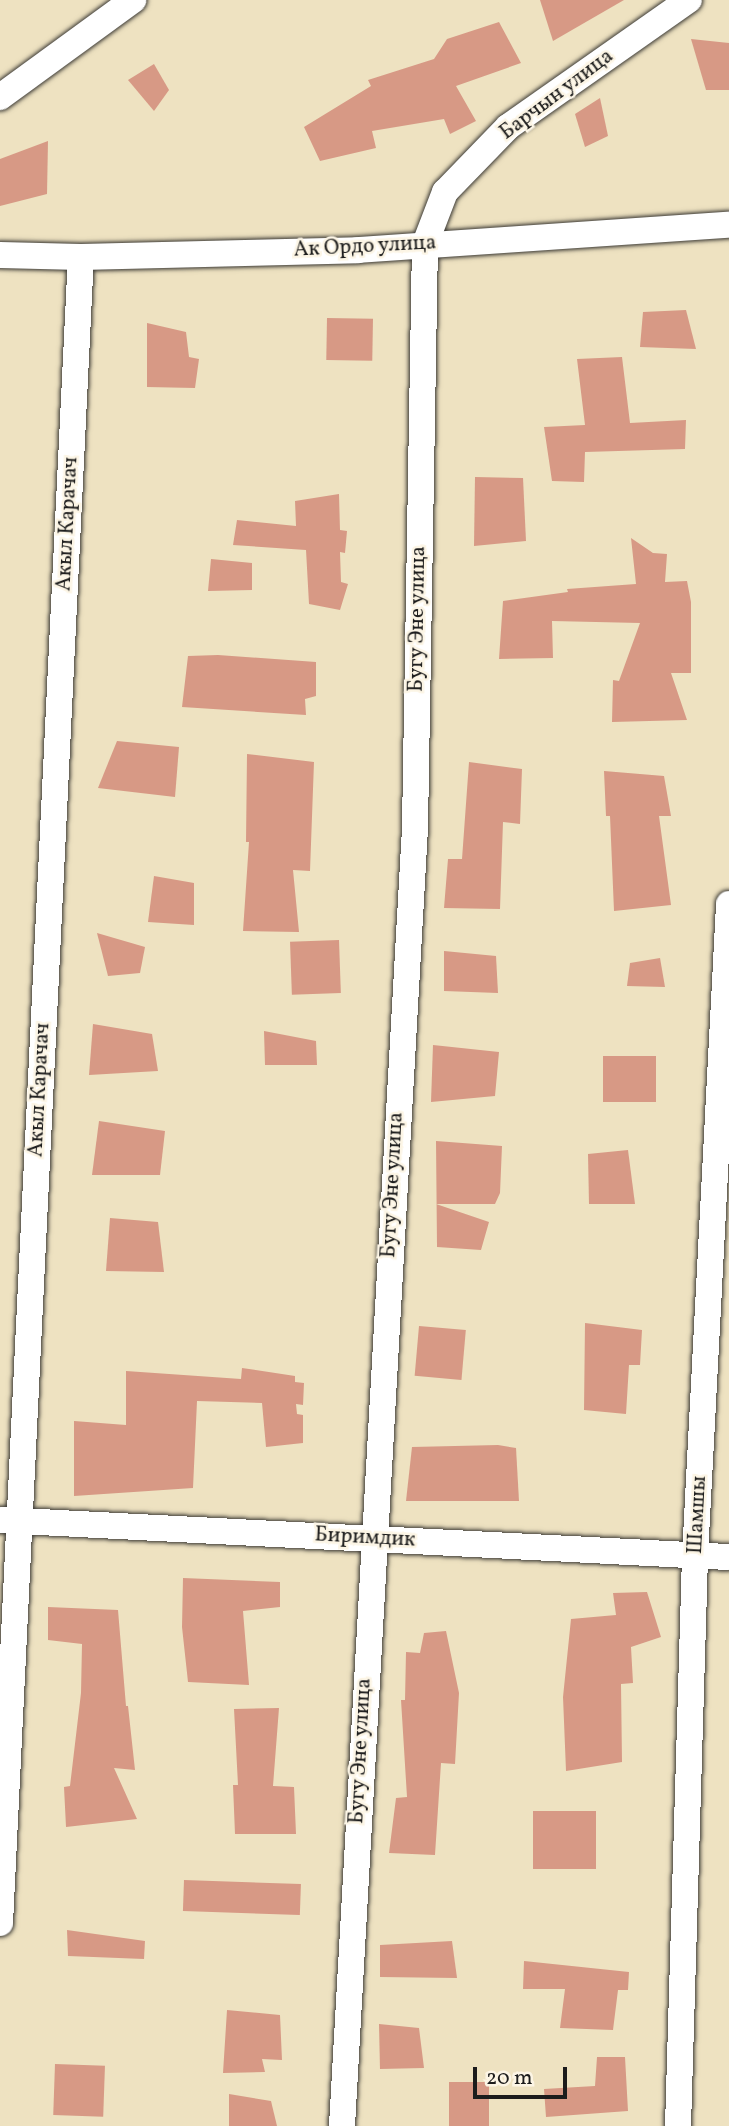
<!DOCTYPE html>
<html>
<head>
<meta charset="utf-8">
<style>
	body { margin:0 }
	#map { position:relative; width:729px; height:2126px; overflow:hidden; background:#eee2c1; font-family:Vollkorn,serif }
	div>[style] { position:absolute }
	.building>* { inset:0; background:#d79985; transform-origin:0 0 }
	.roads { filter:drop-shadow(0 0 2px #3c3a35) drop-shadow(0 0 2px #3c3a35) }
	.street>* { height:26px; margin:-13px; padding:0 13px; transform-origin:13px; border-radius:13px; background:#fff }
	span { translate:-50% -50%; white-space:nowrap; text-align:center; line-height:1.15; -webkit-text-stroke:5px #fcf5e5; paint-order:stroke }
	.street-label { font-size:21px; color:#1c1c1c }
	.scale { position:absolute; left:473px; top:2067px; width:94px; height:32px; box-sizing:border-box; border:4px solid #1c1c1c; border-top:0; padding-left:9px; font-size:21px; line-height:24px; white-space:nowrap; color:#1c1c1c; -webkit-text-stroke:5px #fcf5e5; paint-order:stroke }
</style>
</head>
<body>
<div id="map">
	<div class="building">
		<div style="clip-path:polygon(540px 0,624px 0,553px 41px)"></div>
		<div style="clip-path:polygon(499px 22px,521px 63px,456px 86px,476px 121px,450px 134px,444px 119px,372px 131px,376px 148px,320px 161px,304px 127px,371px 86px,368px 80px,434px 59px,447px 39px)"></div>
		<div style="clip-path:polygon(691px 39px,729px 43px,729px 90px,706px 90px)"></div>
		<div style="clip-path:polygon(154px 64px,169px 90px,154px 111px,128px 80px)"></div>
		<div style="clip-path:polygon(600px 98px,608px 136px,585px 147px,575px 114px)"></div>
		<div style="clip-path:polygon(48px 141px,47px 194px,0 206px,0 159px)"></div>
		<div style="clip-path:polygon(686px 310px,696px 349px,640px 347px,643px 312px)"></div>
		<div style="left:327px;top:318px;width:46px;height:42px;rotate:1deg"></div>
		<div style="clip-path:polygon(147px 323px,186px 332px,189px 357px,199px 359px,195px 388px,147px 387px)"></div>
		<div style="clip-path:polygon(622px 357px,630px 423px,686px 420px,685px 449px,585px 452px,584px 482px,552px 481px,544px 427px,585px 425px,577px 359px)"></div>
		<div style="clip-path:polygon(475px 477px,523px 478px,526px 541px,474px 546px)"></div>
		<div style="clip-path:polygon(339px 494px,340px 530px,347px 531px,345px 553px,340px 552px,341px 582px,348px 584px,340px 610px,309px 604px,306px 550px,233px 545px,237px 520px,296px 526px,295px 501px)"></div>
		<div style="clip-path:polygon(631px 538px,653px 553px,667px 554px,665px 582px,687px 581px,691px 602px,691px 673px,671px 673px,687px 720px,612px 722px,613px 680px,619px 681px,640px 623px,552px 621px,553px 658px,499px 659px,503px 601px,568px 592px,567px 589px,636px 584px)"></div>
		<div style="clip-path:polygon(211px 559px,252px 563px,252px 590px,208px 591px)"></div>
		<div style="clip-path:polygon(218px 655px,316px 662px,316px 696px,305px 699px,306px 715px,182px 707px,188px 656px)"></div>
		<div style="clip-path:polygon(117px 741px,179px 747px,175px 797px,98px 788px)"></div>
		<div style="clip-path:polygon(247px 754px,314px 762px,310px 871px,293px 870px,299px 932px,243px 931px,249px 842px,246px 842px)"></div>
		<div style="clip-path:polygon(469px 762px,522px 769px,520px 824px,503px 822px,500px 909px,444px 908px,448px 859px,462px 859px)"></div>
		<div style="clip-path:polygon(604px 771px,664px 776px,671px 816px,659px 816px,671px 905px,614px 911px,610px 816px,606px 816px)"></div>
		<div style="clip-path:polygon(154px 876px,194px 883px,194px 925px,148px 922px)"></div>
		<div style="clip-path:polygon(97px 933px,145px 947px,140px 973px,108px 976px)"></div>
		<div style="left:339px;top:940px;width:53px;height:49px;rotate:88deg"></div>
		<div style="clip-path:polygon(444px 951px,496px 956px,498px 993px,444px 991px)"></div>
		<div style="clip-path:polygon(660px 958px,665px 987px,627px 986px,630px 963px)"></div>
		<div style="clip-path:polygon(93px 1024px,152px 1034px,158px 1071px,89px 1075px)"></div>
		<div style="clip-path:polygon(264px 1031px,316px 1041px,317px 1065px,265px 1065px)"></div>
		<div style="clip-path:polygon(433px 1045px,499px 1052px,495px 1096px,431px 1102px)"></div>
		<div style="left:603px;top:1056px;width:53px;height:46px"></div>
		<div style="clip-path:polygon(99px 1121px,165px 1131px,160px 1175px,92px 1175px)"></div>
		<div style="clip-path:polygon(436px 1141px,502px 1146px,500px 1193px,495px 1204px,436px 1204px,489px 1222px,481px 1250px,437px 1247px)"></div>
		<div style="clip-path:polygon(628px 1150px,635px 1204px,589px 1204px,588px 1154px)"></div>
		<div style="clip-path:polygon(110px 1218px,158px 1222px,164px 1272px,106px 1271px)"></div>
		<div style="clip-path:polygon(585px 1323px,642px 1330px,640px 1365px,629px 1365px,626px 1414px,584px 1410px)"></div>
		<div style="left:419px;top:1326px;width:47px;height:50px;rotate:5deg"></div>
		<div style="clip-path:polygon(242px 1368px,295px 1376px,295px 1382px,304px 1383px,303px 1405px,296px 1404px,297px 1414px,303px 1415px,303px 1443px,266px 1447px,262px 1403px,197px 1401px,193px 1488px,74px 1496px,74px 1421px,126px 1425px,126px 1371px,241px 1379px)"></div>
		<div style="clip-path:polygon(498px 1445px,516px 1448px,519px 1501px,406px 1501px,412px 1447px)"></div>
		<div style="clip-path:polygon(183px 1578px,280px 1582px,280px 1607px,243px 1611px,249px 1685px,188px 1682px,182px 1627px)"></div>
		<div style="clip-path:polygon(647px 1592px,661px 1637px,631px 1647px,633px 1683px,621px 1684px,622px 1762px,566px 1771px,563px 1697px,571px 1619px,616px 1615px,613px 1593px)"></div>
		<div style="clip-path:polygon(48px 1607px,118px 1610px,126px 1706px,128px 1706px,135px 1770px,114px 1768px,137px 1819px,66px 1827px,64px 1787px,70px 1786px,81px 1693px,82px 1644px,48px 1640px)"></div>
		<div style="clip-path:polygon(446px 1631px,459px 1693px,455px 1764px,441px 1763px,435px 1855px,389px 1853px,396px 1798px,407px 1797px,401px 1700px,405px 1700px,406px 1652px,420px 1653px,424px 1633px)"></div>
		<div style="clip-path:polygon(279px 1708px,273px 1786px,294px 1787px,296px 1834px,235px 1834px,233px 1785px,238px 1785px,234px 1709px)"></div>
		<div style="left:533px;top:1811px;width:63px;height:58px"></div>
		<div style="left:184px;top:1880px;width:117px;height:31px;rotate:2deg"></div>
		<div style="clip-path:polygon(67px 1930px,145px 1941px,144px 1959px,68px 1956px)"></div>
		<div style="clip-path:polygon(452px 1941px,457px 1978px,380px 1977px,380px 1945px)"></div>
		<div style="clip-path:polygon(524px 1961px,629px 1972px,628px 1990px,618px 1990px,613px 2030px,560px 2028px,565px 1989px,523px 1989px)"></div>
		<div style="clip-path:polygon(227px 2010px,280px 2015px,282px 2060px,262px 2059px,265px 2072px,223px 2073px)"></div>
		<div style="clip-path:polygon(379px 2024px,419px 2028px,424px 2068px,380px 2069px)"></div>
		<div style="clip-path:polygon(597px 2057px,625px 2057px,628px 2111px,546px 2117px,544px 2089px,595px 2086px)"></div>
		<div style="left:55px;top:2064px;width:50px;height:51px;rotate:2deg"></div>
		<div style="left:449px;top:2082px;width:40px;height:44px"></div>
		<div style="clip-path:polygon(229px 2094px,271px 2101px,277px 2126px,229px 2126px)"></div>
	</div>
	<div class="roads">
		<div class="street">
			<div style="left:0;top:97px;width:165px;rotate:-36.1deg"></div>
			<div style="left:0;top:255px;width:81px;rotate:1.4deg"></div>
			<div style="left:81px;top:257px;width:277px;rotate:-1.4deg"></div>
			<div style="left:358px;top:250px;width:372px;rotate:-3.9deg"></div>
			<div style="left:0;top:1520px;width:730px;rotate:2.91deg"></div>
			<div style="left:0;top:1923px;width:1668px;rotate:-87.22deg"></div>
			<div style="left:342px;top:2126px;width:1301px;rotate:-86.78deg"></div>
			<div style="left:415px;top:827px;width:583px;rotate:-89.02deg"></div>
			<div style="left:425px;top:244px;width:56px;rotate:-69deg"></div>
			<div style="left:445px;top:192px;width:91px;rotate:-45.9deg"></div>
			<div style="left:508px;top:127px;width:221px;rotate:-35.1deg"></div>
			<div style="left:678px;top:2126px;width:570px;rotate:-88.29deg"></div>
			<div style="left:695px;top:1556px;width:653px;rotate:-87.01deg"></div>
		</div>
	</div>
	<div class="street-label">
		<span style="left:557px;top:95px;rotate:-37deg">Барчын улица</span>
		<span style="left:365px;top:247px;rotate:-3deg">Ак Ордо улица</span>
		<span style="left:68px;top:524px;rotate:-87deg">Акыл Карачач</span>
		<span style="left:418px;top:619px;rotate:-89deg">Бугу Эне улица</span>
		<span style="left:40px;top:1090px;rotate:-87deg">Акыл Карачач</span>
		<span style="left:393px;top:1185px;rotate:-87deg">Бугу Эне улица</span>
		<span style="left:698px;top:1515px;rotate:-87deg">Шамшы</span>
		<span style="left:365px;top:1538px;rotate:3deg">Биримдик</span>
		<span style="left:361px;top:1751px;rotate:-87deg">Бугу Эне улица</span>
	</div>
	<div class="scale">20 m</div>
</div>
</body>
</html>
